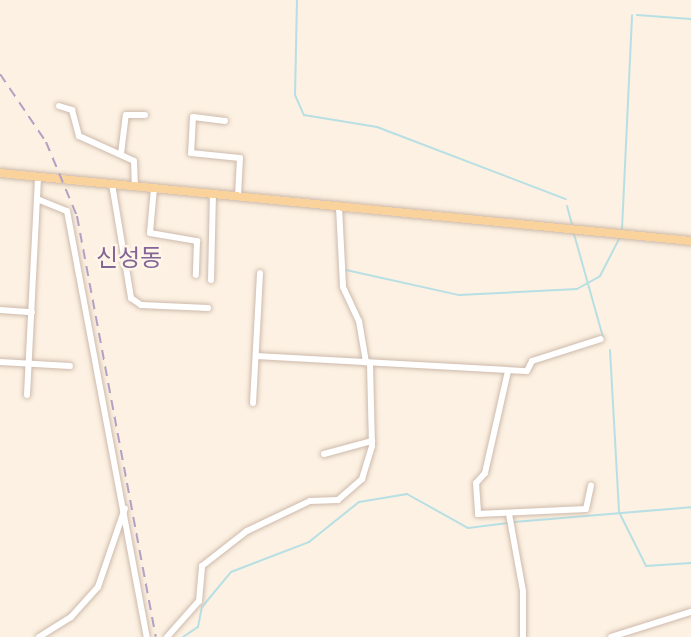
<!DOCTYPE html>
<html>
<head>
<meta charset="utf-8">
<style>
	body { margin:0 }
	#map { position:relative; width:691px; height:637px; overflow:hidden; background:#fcf1e2; font-family:"Golos Text","Noto Sans KR",sans-serif }
	div>[style] { position:absolute }
	.stream>* { height:2px; margin:-1px; padding:0 1px; transform-origin:1px; border-radius:1px; background:#b7dfe4 }
	.roads { filter:drop-shadow(0 0 2px #cebaac) drop-shadow(0 0 2px #cebaac) }
	.minor>* { height:6px; margin:-3px; padding:0 3px; transform-origin:3px; border-radius:3px; background:#fff }
	.major>* { height:8px; margin:-4px; padding:0 4px; transform-origin:4px; border-radius:4px; background:#f9d39b }
	.rail>* { height:2px; margin-top:-1px; transform-origin:0; background:repeating-linear-gradient(90deg,#b3a1c4 0 10px,transparent 0 17px) }
	span { translate:-50% -50%; white-space:nowrap; text-align:center; line-height:1.15; -webkit-text-stroke:5px #fff5e8; paint-order:stroke }
	.quarter-label { font-size:24px; color:#836596 }
</style>
</head>
<body>
<div id="map">
	<div class="stream">
		<div style="left:297px;top:0;width:95px;rotate:91.2deg"></div>
		<div style="left:295px;top:95px;width:22px;rotate:66deg"></div>
		<div style="left:304px;top:115px;width:74px;rotate:9.3deg"></div>
		<div style="left:377px;top:127px;width:202px;rotate:20.9deg"></div>
		<div style="left:637px;top:15px;width:54px;rotate:4.2deg"></div>
		<div style="left:567px;top:206px;width:20px;rotate:75deg"></div>
		<div style="left:622px;top:229px;width:214px;rotate:-87.3deg"></div>
		<div style="left:574px;top:234px;width:107px;rotate:74.3deg"></div>
		<div style="left:346px;top:270px;width:116px;rotate:12.5deg"></div>
		<div style="left:459px;top:295px;width:118px;rotate:-2.9deg"></div>
		<div style="left:577px;top:289px;width:26px;rotate:-29deg"></div>
		<div style="left:600px;top:276px;width:42px;rotate:-62.8deg"></div>
		<div style="left:610px;top:350px;width:162px;rotate:86.8deg"></div>
		<div style="left:619px;top:512px;width:60px;rotate:63.4deg"></div>
		<div style="left:646px;top:566px;width:45px;rotate:-3.8deg"></div>
		<div style="left:514px;top:522px;width:178px;rotate:-4.8deg"></div>
		<div style="left:183px;top:637px;width:18px;rotate:-34deg"></div>
		<div style="left:198px;top:627px;width:20px;rotate:-79deg"></div>
		<div style="left:202px;top:607px;width:45px;rotate:-50.4deg"></div>
		<div style="left:231px;top:572px;width:84px;rotate:-21deg"></div>
		<div style="left:309px;top:542px;width:64px;rotate:-38.7deg"></div>
		<div style="left:359px;top:502px;width:49px;rotate:-9.5deg"></div>
		<div style="left:407px;top:494px;width:70px;rotate:29.1deg"></div>
		<div style="left:468px;top:528px;width:40px;rotate:-7.1deg"></div>
	</div>
	<div class="roads">
		<div class="minor">
			<div style="left:59px;top:106px;width:14px;rotate:17deg"></div>
			<div style="left:72px;top:110px;width:27px;rotate:75deg"></div>
			<div style="left:79px;top:136px;width:60px;rotate:24.4deg"></div>
			<div style="left:134px;top:161px;width:25px;rotate:88deg"></div>
			<div style="left:225px;top:121px;width:32px;rotate:-173deg"></div>
			<div style="left:193px;top:117px;width:36px;rotate:93deg"></div>
			<div style="left:191px;top:153px;width:49px;rotate:5.8deg"></div>
			<div style="left:240px;top:158px;width:39px;rotate:93deg"></div>
			<div style="left:121px;top:154px;width:39px;rotate:-83deg"></div>
			<div style="left:126px;top:115px;width:19px"></div>
			<div style="left:112px;top:184px;width:116px;rotate:80.5deg"></div>
			<div style="left:131px;top:298px;width:12px;rotate:35deg"></div>
			<div style="left:141px;top:305px;width:67px;rotate:2.6deg"></div>
			<div style="left:154px;top:188px;width:45px;rotate:95.1deg"></div>
			<div style="left:150px;top:233px;width:48px;rotate:9.7deg"></div>
			<div style="left:197px;top:241px;width:34px;rotate:92deg"></div>
			<div style="left:37px;top:199px;width:32px;rotate:22deg"></div>
			<div style="left:67px;top:211px;width:433px;rotate:79.4deg"></div>
			<div style="left:339px;top:207px;width:80px;rotate:87.1deg"></div>
			<div style="left:343px;top:287px;width:38px;rotate:65deg"></div>
			<div style="left:359px;top:321px;width:42px;rotate:80.3deg"></div>
			<div style="left:211px;top:280px;width:86px;rotate:-88.7deg"></div>
			<div style="left:0;top:310px;width:32px;rotate:4deg"></div>
			<div style="left:256px;top:356px;width:271px;rotate:3.2deg"></div>
			<div style="left:527px;top:371px;width:11px;rotate:-63deg"></div>
			<div style="left:532px;top:361px;width:72px;rotate:-17.7deg"></div>
			<div style="left:0;top:362px;width:70px;rotate:3.3deg"></div>
			<div style="left:508px;top:371px;width:105px;rotate:102.7deg"></div>
			<div style="left:485px;top:473px;width:13px;rotate:132deg"></div>
			<div style="left:476px;top:483px;width:31px;rotate:86deg"></div>
			<div style="left:478px;top:514px;width:108px;rotate:-2.7deg"></div>
			<div style="left:586px;top:509px;width:24px;rotate:-78deg"></div>
			<div style="left:27px;top:395px;width:218px;rotate:-87.1deg"></div>
			<div style="left:253px;top:403px;width:130px;rotate:-86.9deg"></div>
			<div style="left:324px;top:454px;width:50px;rotate:-15.2deg"></div>
			<div style="left:509px;top:514px;width:78px;rotate:79.7deg"></div>
			<div style="left:523px;top:591px;width:46px;rotate:90deg"></div>
			<div style="left:39px;top:637px;width:38px;rotate:-32deg"></div>
			<div style="left:71px;top:617px;width:40px;rotate:-48deg"></div>
			<div style="left:98px;top:587px;width:83px;rotate:-71.1deg"></div>
			<div style="left:167px;top:637px;width:48px;rotate:-48.4deg"></div>
			<div style="left:199px;top:601px;width:35px;rotate:-85deg"></div>
			<div style="left:202px;top:566px;width:57px;rotate:-37.9deg"></div>
			<div style="left:247px;top:531px;width:70px;rotate:-25.5deg"></div>
			<div style="left:310px;top:501px;width:28px;rotate:-2deg"></div>
			<div style="left:338px;top:500px;width:32px;rotate:-41deg"></div>
			<div style="left:362px;top:479px;width:34px;rotate:-73deg"></div>
			<div style="left:372px;top:446px;width:83px;rotate:-91.4deg"></div>
			<div style="left:611px;top:637px;width:84px;rotate:-17.4deg"></div>
		</div>
		<div class="major">
			<div style="left:0;top:173px;width:694px;rotate:5.62deg"></div>
		</div>
	</div>
	<div class="rail">
		<div style="left:0;top:74px;width:82px;rotate:55.9deg"></div>
		<div style="left:46px;top:142px;width:80px;rotate:67.3deg"></div>
		<div style="left:77px;top:216px;width:428px;rotate:79.4deg"></div>
	</div>
	<div class="quarter-label">
		<span style="left:129px;top:257px">신성동</span>
	</div>
</div>
</body>
</html>
